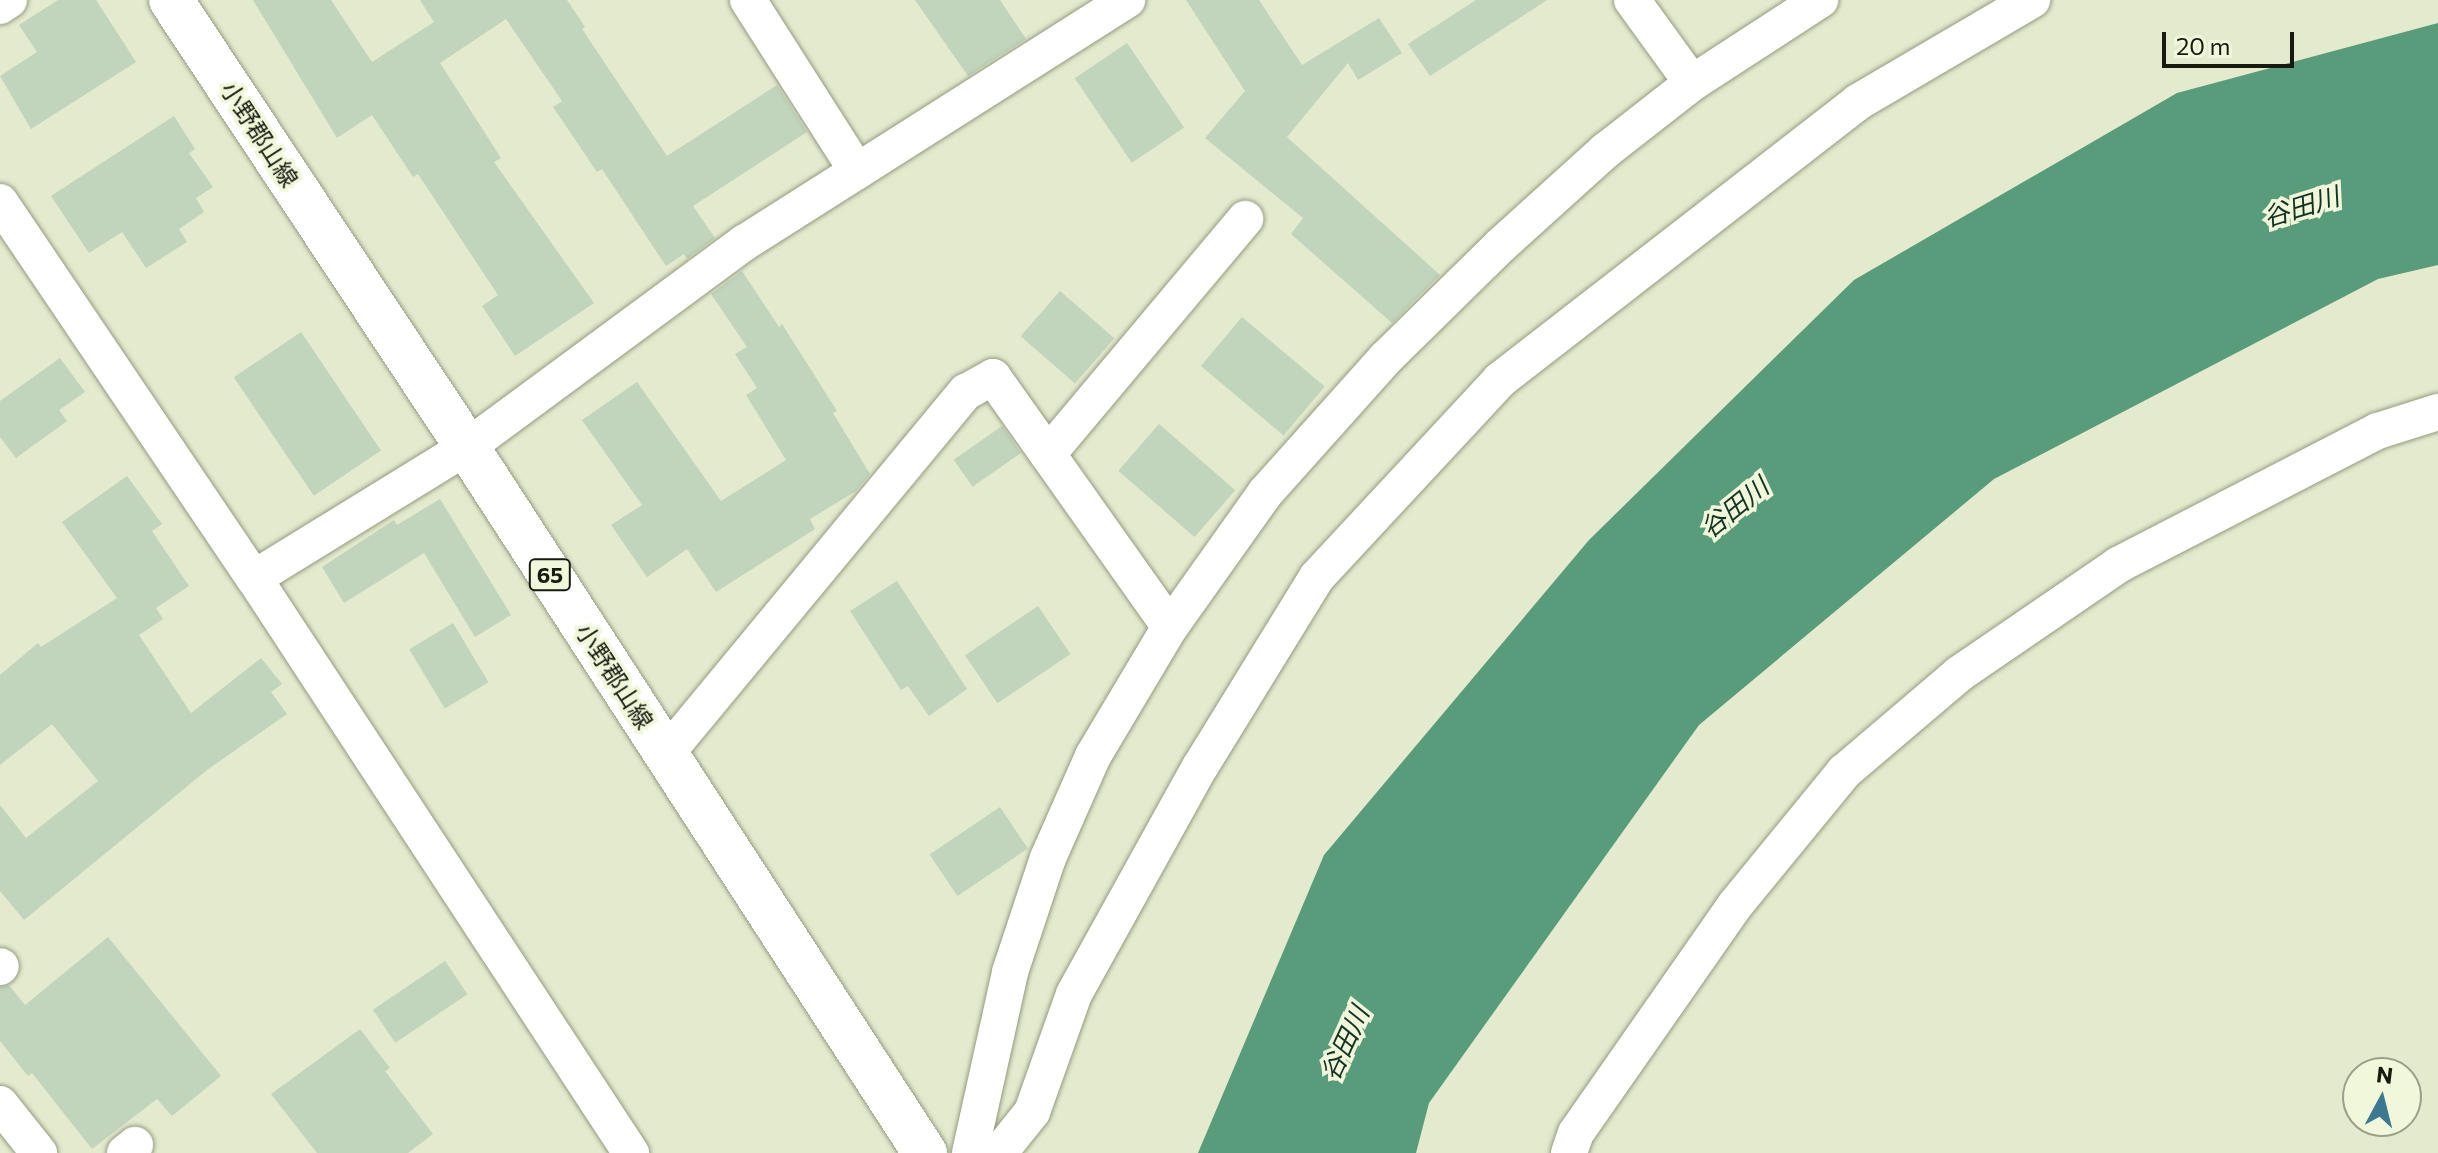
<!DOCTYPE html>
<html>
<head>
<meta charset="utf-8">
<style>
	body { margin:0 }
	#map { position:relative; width:2438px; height:1153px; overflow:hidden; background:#e3eacd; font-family:Commissioner,"Noto Sans JP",sans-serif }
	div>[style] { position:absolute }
	.water>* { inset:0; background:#599c7b }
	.building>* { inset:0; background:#c1d4bc; transform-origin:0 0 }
	.roads { filter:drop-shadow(0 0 2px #949b80) drop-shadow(0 0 2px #949b80) }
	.street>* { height:36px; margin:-18px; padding:0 18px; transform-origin:18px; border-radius:18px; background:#fff }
	.primary>* { height:44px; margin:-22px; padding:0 22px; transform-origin:22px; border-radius:22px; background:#fff }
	span { translate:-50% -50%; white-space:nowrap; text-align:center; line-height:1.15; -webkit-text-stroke:7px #f0f7da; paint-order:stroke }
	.shield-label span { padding:2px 6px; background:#f0f7da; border:2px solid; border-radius:6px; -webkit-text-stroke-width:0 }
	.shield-label { font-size:22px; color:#181a10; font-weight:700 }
	.street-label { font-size:24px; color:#181a10 }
	.water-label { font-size:26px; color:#143325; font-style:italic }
	.north { position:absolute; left:2342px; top:1057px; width:80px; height:80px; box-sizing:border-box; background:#f0f7da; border:2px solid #9a9f89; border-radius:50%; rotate:7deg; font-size:22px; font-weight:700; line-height:32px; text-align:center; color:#181a10 }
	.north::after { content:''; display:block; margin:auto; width:28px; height:36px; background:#3c7990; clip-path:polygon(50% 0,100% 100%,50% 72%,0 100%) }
	.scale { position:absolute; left:2162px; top:32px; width:132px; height:36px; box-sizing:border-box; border:4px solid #181a10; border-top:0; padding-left:10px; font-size:24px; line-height:28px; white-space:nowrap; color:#181a10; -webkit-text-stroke:6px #f0f7da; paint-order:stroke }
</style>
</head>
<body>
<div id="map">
	<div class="water">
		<div style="clip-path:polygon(2438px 23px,2438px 265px,2378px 279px,1994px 479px,1699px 725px,1429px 1103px,1416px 1153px,1198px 1153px,1324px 855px,1589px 540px,1854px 280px,2177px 93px)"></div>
	</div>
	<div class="building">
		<div style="clip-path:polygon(58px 0,96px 0,136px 62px,31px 129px,0 76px,37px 52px,19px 25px)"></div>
		<div style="clip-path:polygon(253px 0,331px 0,372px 62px,434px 22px,420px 0,567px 0,585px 27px,582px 29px,667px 156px,777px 85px,807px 132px,693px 206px,715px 238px,687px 259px,684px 254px,666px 266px,602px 169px,597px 172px,553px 107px,562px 101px,506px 19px,440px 63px,501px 158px,494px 162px,594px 303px,515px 356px,482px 306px,498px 295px,418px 174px,413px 177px,372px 115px,337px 138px)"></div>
		<div style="clip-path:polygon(915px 0,1000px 0,1026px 39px,968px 76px)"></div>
		<div style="clip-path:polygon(1186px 0,1259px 0,1302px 65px,1379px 18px,1402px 53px,1358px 80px,1348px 63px,1287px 137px,1440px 275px,1392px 323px,1291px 234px,1303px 218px,1205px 138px,1245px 91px)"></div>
		<div style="clip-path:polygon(1476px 0,1547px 0,1430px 76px,1408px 44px)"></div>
		<div style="left:1127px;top:43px;width:102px;height:63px;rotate:56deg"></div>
		<div style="clip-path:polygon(174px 116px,195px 149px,189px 153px,213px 187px,196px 198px,204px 212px,179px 229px,187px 242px,146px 268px,122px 232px,89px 253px,51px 196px)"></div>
		<div style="clip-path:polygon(742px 271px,779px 327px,782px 324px,837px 411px,833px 413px,870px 474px,856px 491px,810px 519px,815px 529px,716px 592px,687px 549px,647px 577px,611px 525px,642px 505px,582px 420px,637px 382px,721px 501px,786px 460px,746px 395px,757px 388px,735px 354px,747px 347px,711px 294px)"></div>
		<div style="left:1060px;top:291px;width:72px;height:60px;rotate:41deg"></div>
		<div style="left:1242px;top:317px;width:108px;height:64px;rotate:40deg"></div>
		<div style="left:301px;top:332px;width:143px;height:81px;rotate:56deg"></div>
		<div style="clip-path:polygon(60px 358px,85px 392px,59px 410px,67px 421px,16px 458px,0 437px,0 401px)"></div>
		<div style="left:1159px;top:424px;width:101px;height:62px;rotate:41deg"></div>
		<div style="left:1002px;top:426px;width:33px;height:59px;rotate:55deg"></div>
		<div style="clip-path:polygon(127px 476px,162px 524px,152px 531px,189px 586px,156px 608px,163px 619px,139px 635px,191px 713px,261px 658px,282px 684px,271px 692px,287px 714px,207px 770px,24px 920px,0 891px,0 805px,26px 838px,98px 781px,52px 724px,0 765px,0 675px,38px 643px,41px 647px,117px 598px,62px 522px)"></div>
		<div style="clip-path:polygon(440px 499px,511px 615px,475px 637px,424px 553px,344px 603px,322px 567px,394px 520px,397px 525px)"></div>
		<div style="clip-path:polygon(897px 581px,967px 689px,929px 716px,908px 686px,901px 690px,850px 611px)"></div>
		<div style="left:1038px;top:606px;width:58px;height:88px;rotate:56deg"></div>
		<div style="left:453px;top:623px;width:69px;height:51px;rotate:59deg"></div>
		<div style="left:1000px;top:807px;width:50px;height:85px;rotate:56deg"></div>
		<div style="clip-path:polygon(108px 937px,221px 1076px,172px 1116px,157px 1099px,92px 1149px,32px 1073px,28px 1076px,0 1041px,0 987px,9px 985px,25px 1005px)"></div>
		<div style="left:445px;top:961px;width:40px;height:87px;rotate:56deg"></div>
		<div style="clip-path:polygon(360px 1029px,390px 1068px,385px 1071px,433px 1134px,408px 1153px,317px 1153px,271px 1094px)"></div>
	</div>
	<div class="roads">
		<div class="street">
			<div style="left:748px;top:0;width:203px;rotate:57.5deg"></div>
			<div style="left:1632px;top:0;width:102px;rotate:54.1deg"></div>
			<div style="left:0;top:6px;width:11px;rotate:-34deg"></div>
			<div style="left:0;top:202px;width:454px;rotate:56deg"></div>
			<div style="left:254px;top:578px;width:688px;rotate:56.75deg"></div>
			<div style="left:1048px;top:454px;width:307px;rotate:-50deg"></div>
			<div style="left:254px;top:578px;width:250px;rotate:-31.6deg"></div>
			<div style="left:467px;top:447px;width:344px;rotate:-36.4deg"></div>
			<div style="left:744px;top:243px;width:454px;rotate:-32.4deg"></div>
			<div style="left:666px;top:754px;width:470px;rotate:-50.4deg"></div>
			<div style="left:966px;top:392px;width:31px;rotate:-29deg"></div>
			<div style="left:993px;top:377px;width:306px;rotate:54.7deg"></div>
			<div style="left:0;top:967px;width:1px;rotate:-45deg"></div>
			<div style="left:0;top:1104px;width:63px;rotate:51.5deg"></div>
			<div style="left:125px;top:1153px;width:13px;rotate:-39deg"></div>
			<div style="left:970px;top:1153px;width:185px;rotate:-77.5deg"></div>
			<div style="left:1010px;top:972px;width:120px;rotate:-71.6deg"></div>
			<div style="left:1048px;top:858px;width:111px;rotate:-66.2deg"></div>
			<div style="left:1093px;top:756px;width:150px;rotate:-59.2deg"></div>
			<div style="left:1170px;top:627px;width:166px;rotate:-54.6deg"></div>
			<div style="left:1266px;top:492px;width:178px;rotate:-48.2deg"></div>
			<div style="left:1385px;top:359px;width:163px;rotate:-44.5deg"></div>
			<div style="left:1501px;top:245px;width:140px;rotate:-42.1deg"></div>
			<div style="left:1605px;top:151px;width:110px;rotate:-38deg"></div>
			<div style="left:1692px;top:83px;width:153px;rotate:-33deg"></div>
			<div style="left:999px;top:1153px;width:53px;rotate:-51.2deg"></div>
			<div style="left:1032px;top:1112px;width:125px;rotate:-70.4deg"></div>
			<div style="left:1074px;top:994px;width:260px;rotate:-61deg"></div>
			<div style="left:1200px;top:767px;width:223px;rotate:-58.4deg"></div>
			<div style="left:1317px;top:577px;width:269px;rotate:-47.1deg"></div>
			<div style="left:1500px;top:380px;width:453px;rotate:-37.8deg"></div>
			<div style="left:1858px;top:102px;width:202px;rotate:-30.4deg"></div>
			<div style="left:1569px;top:1153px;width:21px;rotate:-71deg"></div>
			<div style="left:1576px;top:1133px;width:279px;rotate:-55.1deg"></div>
			<div style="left:1736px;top:904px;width:171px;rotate:-50.7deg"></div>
			<div style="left:1844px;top:772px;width:151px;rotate:-40.4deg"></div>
			<div style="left:1959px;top:674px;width:193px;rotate:-34.4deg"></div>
			<div style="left:2118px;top:565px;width:292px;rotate:-27.3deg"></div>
			<div style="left:2378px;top:431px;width:63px;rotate:-17.6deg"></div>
		</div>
		<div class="primary">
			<div style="left:171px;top:0;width:536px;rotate:56.49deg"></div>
			<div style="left:467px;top:447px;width:842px;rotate:57.03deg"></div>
		</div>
	</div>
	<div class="shield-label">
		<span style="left:550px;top:575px">65</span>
	</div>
	<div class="street-label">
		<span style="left:260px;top:134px;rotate:57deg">小野郡山線</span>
		<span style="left:615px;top:676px;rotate:57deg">小野郡山線</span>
	</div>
	<div class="water-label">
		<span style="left:2301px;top:206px;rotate:-17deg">谷田川</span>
		<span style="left:1734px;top:507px;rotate:-39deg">谷田川</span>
		<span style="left:1344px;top:1043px;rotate:-65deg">谷田川</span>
	</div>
	<div class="north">N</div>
	<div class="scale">20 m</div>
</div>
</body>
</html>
